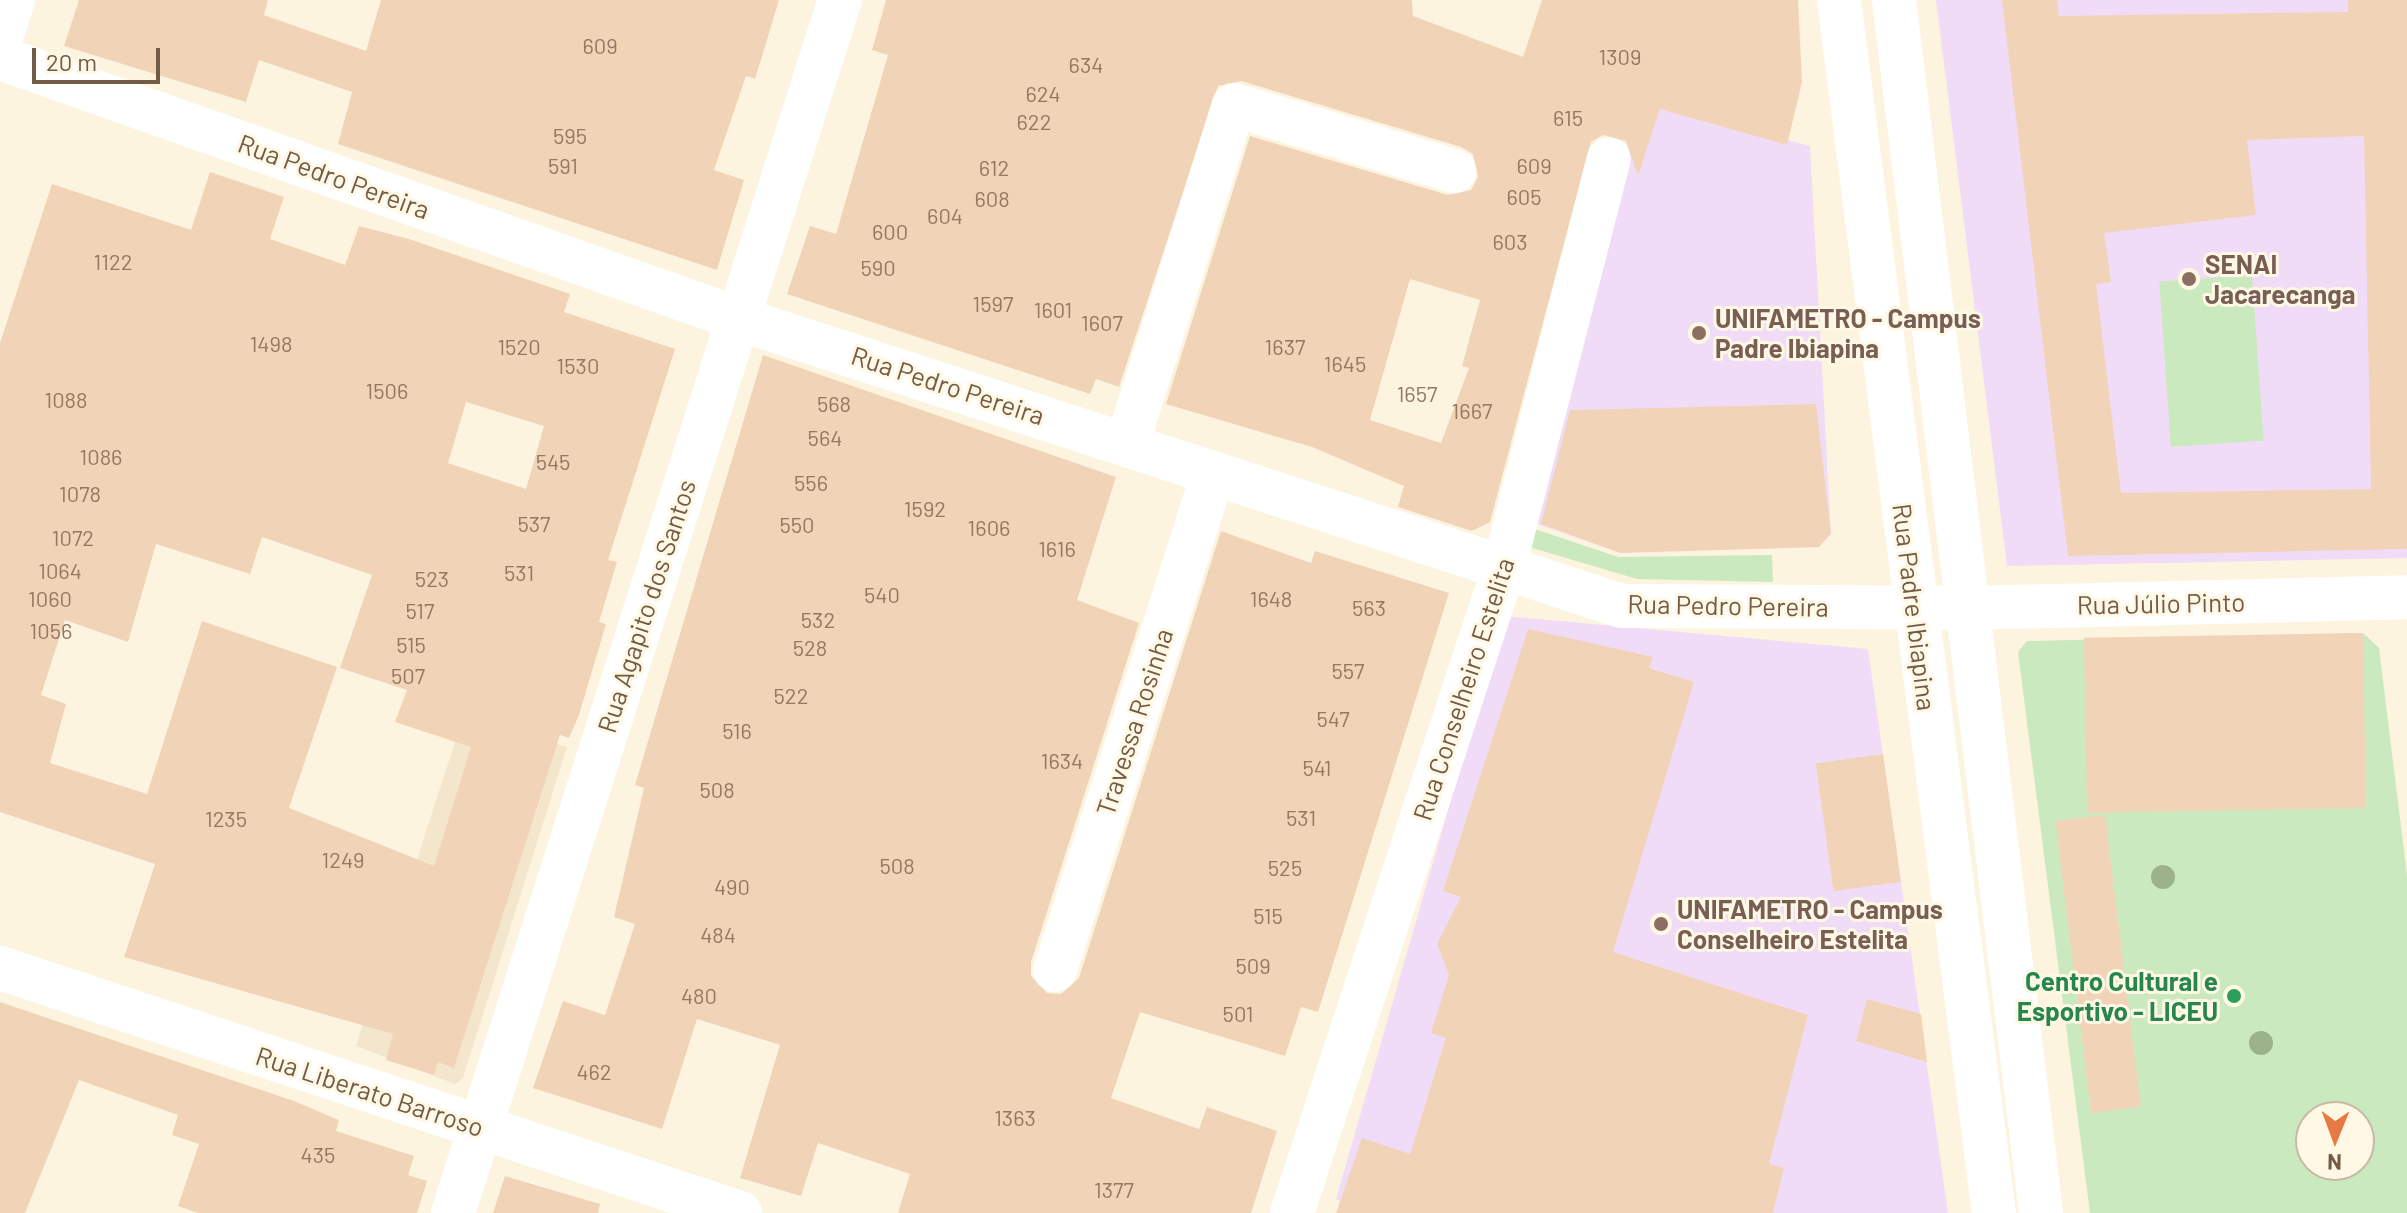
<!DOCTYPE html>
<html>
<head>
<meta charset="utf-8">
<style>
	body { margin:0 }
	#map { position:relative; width:2407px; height:1213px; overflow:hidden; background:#fcf4df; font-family:Barlow,sans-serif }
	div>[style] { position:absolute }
	.residential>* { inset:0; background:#f3e6cd }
	.education>* { inset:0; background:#f1dcf8 }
	.green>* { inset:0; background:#cbe9be; transform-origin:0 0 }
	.building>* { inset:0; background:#f1d4b7; transform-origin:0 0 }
	.minor>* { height:44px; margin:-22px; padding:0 22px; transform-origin:22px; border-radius:22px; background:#fff }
	.trees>* { width:24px; height:24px; margin:-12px; border-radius:50%; background:#9cb389 }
	.dots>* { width:22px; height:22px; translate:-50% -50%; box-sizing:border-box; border:4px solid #fff8e5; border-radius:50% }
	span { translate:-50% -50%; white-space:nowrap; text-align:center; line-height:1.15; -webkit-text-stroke:6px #fff8e5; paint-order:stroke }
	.number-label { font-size:22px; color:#927963 }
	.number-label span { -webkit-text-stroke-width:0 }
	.street-label { font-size:26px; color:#725b47 }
	.education-label { font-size:26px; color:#785e54; font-weight:700 }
	.left { translate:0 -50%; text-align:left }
	.leisure-label { font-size:26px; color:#27864d; font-weight:700 }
	.right { translate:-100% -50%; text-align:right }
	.north { position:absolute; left:2295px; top:1101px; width:80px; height:80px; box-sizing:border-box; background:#fff8e5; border:2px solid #c7b9a6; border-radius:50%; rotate:181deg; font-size:22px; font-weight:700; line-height:32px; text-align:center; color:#725b47 }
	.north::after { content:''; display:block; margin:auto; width:28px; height:36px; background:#e77a43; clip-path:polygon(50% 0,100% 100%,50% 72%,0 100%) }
	.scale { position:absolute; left:32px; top:48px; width:128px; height:36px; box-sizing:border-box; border:4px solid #725b47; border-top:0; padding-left:10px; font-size:24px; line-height:28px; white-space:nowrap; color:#725b47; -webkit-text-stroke:6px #fff8e5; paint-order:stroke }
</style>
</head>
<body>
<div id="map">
	<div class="residential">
		<div style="clip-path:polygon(464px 715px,567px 747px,463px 1078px,455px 1084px,356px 1046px)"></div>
	</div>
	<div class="education">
		<div style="clip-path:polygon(1936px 0,2407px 0,2407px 558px,2007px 566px)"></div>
		<div style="clip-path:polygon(1643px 101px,1810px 146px,1831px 534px,1819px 547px,1618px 552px,1526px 520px)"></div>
		<div style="clip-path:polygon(1504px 616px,1868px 649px,1948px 1213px,1370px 1213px,1336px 1199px)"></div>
	</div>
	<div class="green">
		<div style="left:2252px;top:275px;width:166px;height:93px;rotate:86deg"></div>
		<div style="clip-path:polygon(1526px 526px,1618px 557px,1772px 555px,1773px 582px,1637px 579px,1519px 544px)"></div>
		<div style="clip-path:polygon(evenodd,2363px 633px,2379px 648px,2407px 875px,2407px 1213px,2090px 1213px,2018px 652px,2027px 641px,2363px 633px,2311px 1117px,2359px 1117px,2359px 1165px,2311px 1165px,2311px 1117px)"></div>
	</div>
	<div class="building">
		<div style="clip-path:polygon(79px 0,268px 0,264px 15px,366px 51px,381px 0,779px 0,755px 79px,746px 76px,714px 170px,744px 180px,717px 270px,338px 144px,352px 92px,259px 60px,246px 102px,64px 46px)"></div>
		<div style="clip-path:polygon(evenodd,886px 0,1412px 0,1413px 16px,1523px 57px,1542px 0,1798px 0,1802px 82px,1787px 145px,1660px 109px,1638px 176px,1626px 141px,1603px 135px,1591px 142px,1490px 522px,1472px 531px,1398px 507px,1404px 486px,1312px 447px,1166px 404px,1250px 136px,1448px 195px,1471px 190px,1478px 177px,1473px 154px,1461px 147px,1241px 81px,1218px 86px,1119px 387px,1096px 379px,1090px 394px,787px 294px,810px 226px,836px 234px,888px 55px,872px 50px,886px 0,1410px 279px,1480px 300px,1462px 366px,1469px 368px,1441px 443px,1370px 420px,1410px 279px)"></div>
		<div style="clip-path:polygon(evenodd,2002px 0,2057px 0,2059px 16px,2348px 12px,2348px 0,2407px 0,2407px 549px,2068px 556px,2002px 0,2364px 136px,2371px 489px,2121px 493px,2096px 284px,2111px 282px,2104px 233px,2256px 215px,2247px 140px,2364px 136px)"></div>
		<div style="clip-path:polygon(evenodd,210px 172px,284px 197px,270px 239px,345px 265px,359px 226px,409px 239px,570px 294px,564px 312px,675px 349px,608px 560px,617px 562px,599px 622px,606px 624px,579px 715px,569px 738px,560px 735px,454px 1068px,438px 1062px,434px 1075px,386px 1060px,393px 1034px,124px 957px,155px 864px,0 812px,0 343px,52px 184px,191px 230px,210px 172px,466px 402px,544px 426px,526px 489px,448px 463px,466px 402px,210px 172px,262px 537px,372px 575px,340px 668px,407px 690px,395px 722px,471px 747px,434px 866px,289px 808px,337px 667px,202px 621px,147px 794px,50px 763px,66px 704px,41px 695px,65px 620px,128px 642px,156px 544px,250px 574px,262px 537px)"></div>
		<div style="clip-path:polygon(763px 355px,1116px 477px,1077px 600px,1139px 623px,1031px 962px,1031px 976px,1047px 993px,1061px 994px,1079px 978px,1221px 531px,1311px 563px,1315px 551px,1449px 593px,1318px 1012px,1301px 1007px,1285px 1056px,1140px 1012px,1111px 1098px,1199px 1129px,1207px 1107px,1277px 1131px,1251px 1213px,898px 1213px,910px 1174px,818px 1143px,801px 1196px,740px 1178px,780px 1045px,697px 1019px,662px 1129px,533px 1088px,563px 1001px,605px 1015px,635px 924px,614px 917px,644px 788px,635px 785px)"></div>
		<div style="clip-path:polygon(1816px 404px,1831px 533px,1819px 547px,1620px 553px,1541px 524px,1570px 410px)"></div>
		<div style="clip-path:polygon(1528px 629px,1653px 657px,1649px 668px,1694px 682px,1613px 952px,1808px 1015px,1769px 1164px,1784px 1168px,1773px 1213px,1336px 1213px,1362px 1138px,1410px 1154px,1446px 1038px,1431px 1033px,1449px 975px,1437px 944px,1461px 897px,1443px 891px)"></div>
		<div style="left:2363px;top:633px;width:175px;height:279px;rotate:89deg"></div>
		<div style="left:1883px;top:754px;width:129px;height:68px;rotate:82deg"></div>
		<div style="left:2105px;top:815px;width:294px;height:50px;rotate:83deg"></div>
		<div style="clip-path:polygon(1867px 999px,1921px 1014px,1927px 1062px,1856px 1041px)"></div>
		<div style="clip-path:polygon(0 1002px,294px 1101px,339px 1120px,336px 1131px,414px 1156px,408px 1175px,427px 1181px,417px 1213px,198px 1213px,178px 1206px,199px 1144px,172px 1135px,178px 1115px,79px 1080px,25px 1213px,0 1213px)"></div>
		<div style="clip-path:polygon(505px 1176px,600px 1204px,598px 1213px,493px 1213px)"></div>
	</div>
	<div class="minor">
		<div style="left:1839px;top:0;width:1223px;rotate:82.72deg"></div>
		<div style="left:1894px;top:0;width:1222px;rotate:83.09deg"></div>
		<div style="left:0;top:41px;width:43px;rotate:-72.4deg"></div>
		<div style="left:0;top:58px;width:784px;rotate:19.45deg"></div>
		<div style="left:739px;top:319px;width:928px;rotate:18.01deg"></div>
		<div style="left:1622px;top:606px;width:345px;rotate:0.3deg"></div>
		<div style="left:1967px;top:608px;width:440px;rotate:-1.4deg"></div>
		<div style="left:1127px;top:444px;width:355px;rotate:-72.5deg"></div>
		<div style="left:1234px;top:105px;width:230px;rotate:16.7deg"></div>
		<div style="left:0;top:968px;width:780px;rotate:18.32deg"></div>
		<div style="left:1055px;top:970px;width:521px;rotate:-72.33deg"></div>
		<div style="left:453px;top:1213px;width:1273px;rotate:-72.31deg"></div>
		<div style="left:1292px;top:1213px;width:676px;rotate:-71.81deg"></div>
		<div style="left:1503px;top:571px;width:425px;rotate:-75.6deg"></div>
	</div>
	<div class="trees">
		<div style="left:2163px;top:877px"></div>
		<div style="left:2261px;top:1043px"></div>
	</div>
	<div class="dots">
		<div style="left:2189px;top:279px;background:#8d6e63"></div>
		<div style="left:1699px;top:333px;background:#8d6e63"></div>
		<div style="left:1661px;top:924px;background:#8d6e63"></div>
		<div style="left:2234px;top:996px;background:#2e9e5b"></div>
	</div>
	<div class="number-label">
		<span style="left:600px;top:46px">609</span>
		<span style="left:1620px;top:57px">1309</span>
		<span style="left:1086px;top:65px">634</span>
		<span style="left:1043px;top:94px">624</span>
		<span style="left:1568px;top:118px">615</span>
		<span style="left:1034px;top:122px">622</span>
		<span style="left:570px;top:136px">595</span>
		<span style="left:563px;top:166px">591</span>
		<span style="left:1534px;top:166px">609</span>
		<span style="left:994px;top:168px">612</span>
		<span style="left:1524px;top:197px">605</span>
		<span style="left:992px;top:199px">608</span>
		<span style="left:945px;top:216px">604</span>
		<span style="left:890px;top:232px">600</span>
		<span style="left:1510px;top:242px">603</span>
		<span style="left:113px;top:262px">1122</span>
		<span style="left:878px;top:268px">590</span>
		<span style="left:993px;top:304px">1597</span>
		<span style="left:1053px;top:310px">1601</span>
		<span style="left:1102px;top:323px">1607</span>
		<span style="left:271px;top:344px">1498</span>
		<span style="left:519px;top:347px">1520</span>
		<span style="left:1285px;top:347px">1637</span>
		<span style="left:1345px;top:364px">1645</span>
		<span style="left:578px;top:366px">1530</span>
		<span style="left:387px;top:391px">1506</span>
		<span style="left:1417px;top:394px">1657</span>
		<span style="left:66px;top:400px">1088</span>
		<span style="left:834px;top:404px">568</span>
		<span style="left:1472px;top:411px">1667</span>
		<span style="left:825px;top:438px">564</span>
		<span style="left:101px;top:457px">1086</span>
		<span style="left:553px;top:462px">545</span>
		<span style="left:811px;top:483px">556</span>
		<span style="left:80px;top:494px">1078</span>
		<span style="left:925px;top:509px">1592</span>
		<span style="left:534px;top:524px">537</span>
		<span style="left:797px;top:525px">550</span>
		<span style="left:989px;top:528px">1606</span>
		<span style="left:73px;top:538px">1072</span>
		<span style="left:1057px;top:549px">1616</span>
		<span style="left:60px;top:571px">1064</span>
		<span style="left:519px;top:573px">531</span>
		<span style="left:432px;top:579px">523</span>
		<span style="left:882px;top:595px">540</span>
		<span style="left:50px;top:599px">1060</span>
		<span style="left:1271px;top:599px">1648</span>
		<span style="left:1369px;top:608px">563</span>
		<span style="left:420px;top:611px">517</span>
		<span style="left:818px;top:620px">532</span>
		<span style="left:51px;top:631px">1056</span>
		<span style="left:411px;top:645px">515</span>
		<span style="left:810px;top:648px">528</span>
		<span style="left:1348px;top:671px">557</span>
		<span style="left:408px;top:676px">507</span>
		<span style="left:791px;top:696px">522</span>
		<span style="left:1333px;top:719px">547</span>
		<span style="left:737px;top:731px">516</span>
		<span style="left:1062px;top:761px">1634</span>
		<span style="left:1317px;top:768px">541</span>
		<span style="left:717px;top:790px">508</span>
		<span style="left:1301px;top:818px">531</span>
		<span style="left:226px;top:819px">1235</span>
		<span style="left:343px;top:860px">1249</span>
		<span style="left:897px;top:866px">508</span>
		<span style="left:1285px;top:868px">525</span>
		<span style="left:732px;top:887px">490</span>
		<span style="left:1268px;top:916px">515</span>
		<span style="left:718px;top:935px">484</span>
		<span style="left:1253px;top:966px">509</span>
		<span style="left:699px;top:996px">480</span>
		<span style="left:1238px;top:1014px">501</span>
		<span style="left:594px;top:1072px">462</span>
		<span style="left:1015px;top:1118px">1363</span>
		<span style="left:318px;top:1155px">435</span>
		<span style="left:1114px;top:1190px">1377</span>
	</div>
	<div class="street-label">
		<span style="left:334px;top:176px;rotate:20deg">Rua Pedro Pereira</span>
		<span style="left:948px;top:385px;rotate:18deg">Rua Pedro Pereira</span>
		<span style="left:2161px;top:603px;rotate:-1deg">Rua Júlio Pinto</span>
		<span style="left:1728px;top:605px;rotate:1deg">Rua Pedro Pereira</span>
		<span style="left:646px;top:606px;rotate:-72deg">Rua Agapito dos Santos</span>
		<span style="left:1915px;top:607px;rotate:83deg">Rua Padre Ibiapina</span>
		<span style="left:1463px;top:689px;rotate:-72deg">Rua Conselheiro Estelita</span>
		<span style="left:1134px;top:722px;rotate:-72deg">Travessa Rosinha</span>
		<span style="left:370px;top:1091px;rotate:18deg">Rua Liberato Barroso</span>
	</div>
	<div class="education-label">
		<span class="left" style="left:2205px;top:279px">SENAI<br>Jacarecanga</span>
		<span class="left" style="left:1715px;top:333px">UNIFAMETRO - Campus<br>Padre Ibiapina</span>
		<span class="left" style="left:1677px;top:924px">UNIFAMETRO - Campus<br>Conselheiro Estelita</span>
	</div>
	<div class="leisure-label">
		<span class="right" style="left:2218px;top:996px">Centro Cultural e<br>Esportivo - LICEU</span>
	</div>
	<div class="north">N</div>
	<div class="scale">20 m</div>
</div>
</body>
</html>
